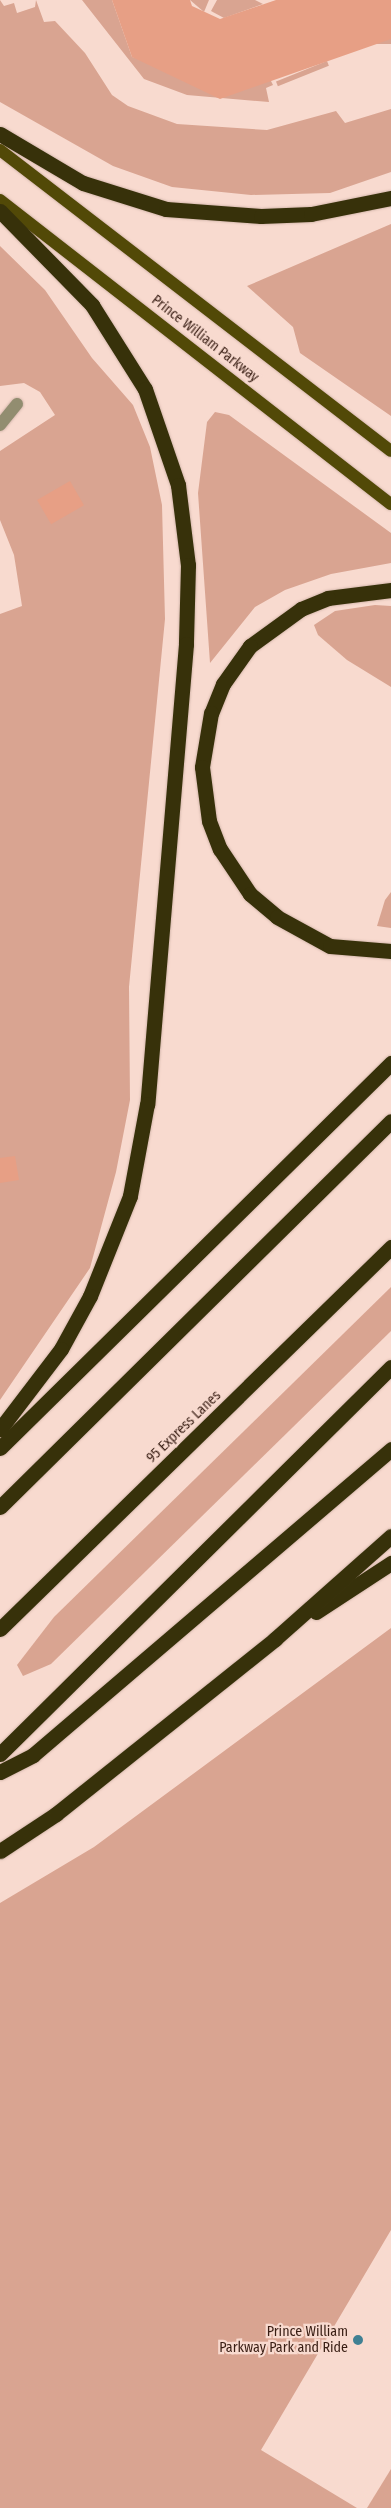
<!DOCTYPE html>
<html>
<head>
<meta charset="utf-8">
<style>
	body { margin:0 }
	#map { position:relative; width:391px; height:2508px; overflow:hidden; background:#f8dacf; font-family:"Fira Sans Condensed",sans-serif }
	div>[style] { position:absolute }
	.green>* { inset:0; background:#d9a491; transform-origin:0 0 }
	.building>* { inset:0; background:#e79f85; transform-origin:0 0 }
	.roads { filter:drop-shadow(0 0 1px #d5b8ad) drop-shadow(0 0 1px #d5b8ad) }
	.minor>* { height:12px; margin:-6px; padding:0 6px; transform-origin:6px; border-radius:6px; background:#928d70 }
	.major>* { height:12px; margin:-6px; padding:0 6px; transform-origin:6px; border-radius:6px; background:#524907 }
	.highway>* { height:15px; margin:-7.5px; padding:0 7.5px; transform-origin:7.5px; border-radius:7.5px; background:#37310a }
	.dots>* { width:14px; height:14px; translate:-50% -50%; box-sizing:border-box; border:2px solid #f8dacf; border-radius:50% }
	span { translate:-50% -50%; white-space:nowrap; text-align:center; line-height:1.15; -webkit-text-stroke:4.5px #f8dacf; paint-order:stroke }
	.street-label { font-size:14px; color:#381d13 }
	.poi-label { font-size:14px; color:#381d13 }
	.right { translate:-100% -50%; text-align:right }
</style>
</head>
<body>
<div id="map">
	<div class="green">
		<div style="clip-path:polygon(0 0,4px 6px,14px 3px,17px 13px,35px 7px,36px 0,44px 22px,55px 21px,85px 53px,112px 95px,128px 106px,177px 124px,267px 130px,336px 111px,345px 123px,391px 109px,391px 172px,330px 193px,251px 195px,172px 187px,113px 166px,0 102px)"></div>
		<div style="clip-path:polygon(82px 0,112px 0,132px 57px,271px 81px,273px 85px,266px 88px,269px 102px,187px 95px,144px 79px)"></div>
		<div style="clip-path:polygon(190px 0,209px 0,204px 12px)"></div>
		<div style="clip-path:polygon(217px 0,255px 0,263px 4px,224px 18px,211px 11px)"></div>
		<div style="left:391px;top:39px;width:5px;height:61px;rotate:90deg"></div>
		<div style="left:327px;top:61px;width:5px;height:55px;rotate:68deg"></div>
		<div style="clip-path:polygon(391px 224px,391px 416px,300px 353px,293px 327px,247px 286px)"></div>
		<div style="clip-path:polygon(0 246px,45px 290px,92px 358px,133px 405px,150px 447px,162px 505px,165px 619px,129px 987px,130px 1100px,116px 1172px,90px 1268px,0 1400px,0 614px,22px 606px,14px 555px,0 520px,0 451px,55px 415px,40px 392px,24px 383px,0 386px)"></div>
		<div style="clip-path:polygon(215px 412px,229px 415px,391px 533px,391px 563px,331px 574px,285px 590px,255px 607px,210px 663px,198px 493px,207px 422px)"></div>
		<div style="clip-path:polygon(375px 605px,391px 606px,391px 687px,347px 660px,318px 635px,314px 625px,335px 611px)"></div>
		<div style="clip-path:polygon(391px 892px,391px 928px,377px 926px,385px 900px)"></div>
		<div style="clip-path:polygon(391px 1287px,391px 1331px,51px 1664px,23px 1676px,17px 1665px,54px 1617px)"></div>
		<div style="clip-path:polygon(391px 1628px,391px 2230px,261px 2450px,357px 2508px,0 2508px,0 1903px,94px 1847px)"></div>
		<div style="clip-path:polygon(391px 2469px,391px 2508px,367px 2508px)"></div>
	</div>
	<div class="building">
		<div style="clip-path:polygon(112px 0,190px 0,192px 6px,220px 19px,276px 0,391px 0,391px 39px,220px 99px,132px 57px)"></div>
		<div style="left:70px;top:481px;width:28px;height:38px;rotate:60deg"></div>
		<div style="clip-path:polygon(15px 1156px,19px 1180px,0 1183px,0 1158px)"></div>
	</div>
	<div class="roads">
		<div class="minor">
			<div style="left:0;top:425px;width:27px;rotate:-51deg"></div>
		</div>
		<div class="major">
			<div style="left:0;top:150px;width:493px;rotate:37.6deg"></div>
			<div style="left:0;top:200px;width:495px;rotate:37.9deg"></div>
		</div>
		<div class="highway">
			<div style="left:0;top:134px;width:96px;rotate:30.6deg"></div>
			<div style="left:83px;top:183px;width:87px;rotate:17.4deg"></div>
			<div style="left:166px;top:209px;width:95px;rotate:4.2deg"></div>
			<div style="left:261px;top:216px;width:50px;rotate:-2.3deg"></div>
			<div style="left:311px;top:214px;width:82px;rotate:-11.3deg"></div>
			<div style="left:0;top:211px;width:132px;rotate:45.6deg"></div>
			<div style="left:92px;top:305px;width:99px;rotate:57.8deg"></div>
			<div style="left:145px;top:389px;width:102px;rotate:71deg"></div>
			<div style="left:178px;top:485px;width:81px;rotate:82.9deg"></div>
			<div style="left:188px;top:565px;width:79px;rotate:91.5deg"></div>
			<div style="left:186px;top:644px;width:462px;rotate:94.8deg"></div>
			<div style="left:147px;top:1104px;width:94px;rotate:100.5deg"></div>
			<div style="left:130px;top:1196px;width:108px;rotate:111.8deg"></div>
			<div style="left:90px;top:1296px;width:60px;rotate:118.7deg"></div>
			<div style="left:61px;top:1349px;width:101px;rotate:127.3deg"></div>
			<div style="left:391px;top:590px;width:64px;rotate:172.8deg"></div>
			<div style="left:328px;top:598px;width:29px;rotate:158deg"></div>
			<div style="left:301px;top:609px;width:63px;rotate:144deg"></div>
			<div style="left:250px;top:646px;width:47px;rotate:125.4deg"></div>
			<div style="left:223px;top:684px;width:31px;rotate:112deg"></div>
			<div style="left:211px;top:713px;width:55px;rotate:99.5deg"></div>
			<div style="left:202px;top:767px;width:54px;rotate:82.6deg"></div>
			<div style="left:209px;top:821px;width:30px;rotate:69deg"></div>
			<div style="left:220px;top:849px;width:54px;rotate:56.3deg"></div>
			<div style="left:250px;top:894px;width:35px;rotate:40deg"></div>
			<div style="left:277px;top:917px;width:60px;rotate:28.7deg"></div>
			<div style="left:330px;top:946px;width:61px;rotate:4.7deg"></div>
			<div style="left:0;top:1448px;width:549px;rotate:-44.56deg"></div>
			<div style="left:0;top:1507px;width:549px;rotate:-44.63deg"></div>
			<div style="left:316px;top:1612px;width:90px;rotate:-33.2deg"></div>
			<div style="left:0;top:1629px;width:547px;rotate:-44.33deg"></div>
			<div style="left:0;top:1754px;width:550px;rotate:-44.71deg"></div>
			<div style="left:0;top:1772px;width:37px;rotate:-27deg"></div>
			<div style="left:33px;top:1755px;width:471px;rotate:-40.5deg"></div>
			<div style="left:0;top:1851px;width:67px;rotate:-33.5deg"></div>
			<div style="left:56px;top:1814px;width:280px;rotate:-38.6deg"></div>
			<div style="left:275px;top:1639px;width:155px;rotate:-41.6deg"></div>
		</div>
	</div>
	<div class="dots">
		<div style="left:358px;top:2340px;background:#408093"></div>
	</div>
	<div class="street-label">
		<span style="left:205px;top:339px;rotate:38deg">Prince William Parkway</span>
		<span style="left:184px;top:1427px;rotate:-44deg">95 Express Lanes</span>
	</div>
	<div class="poi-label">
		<span class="right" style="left:348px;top:2340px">Prince William<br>Parkway Park and Ride</span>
	</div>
</div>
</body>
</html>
